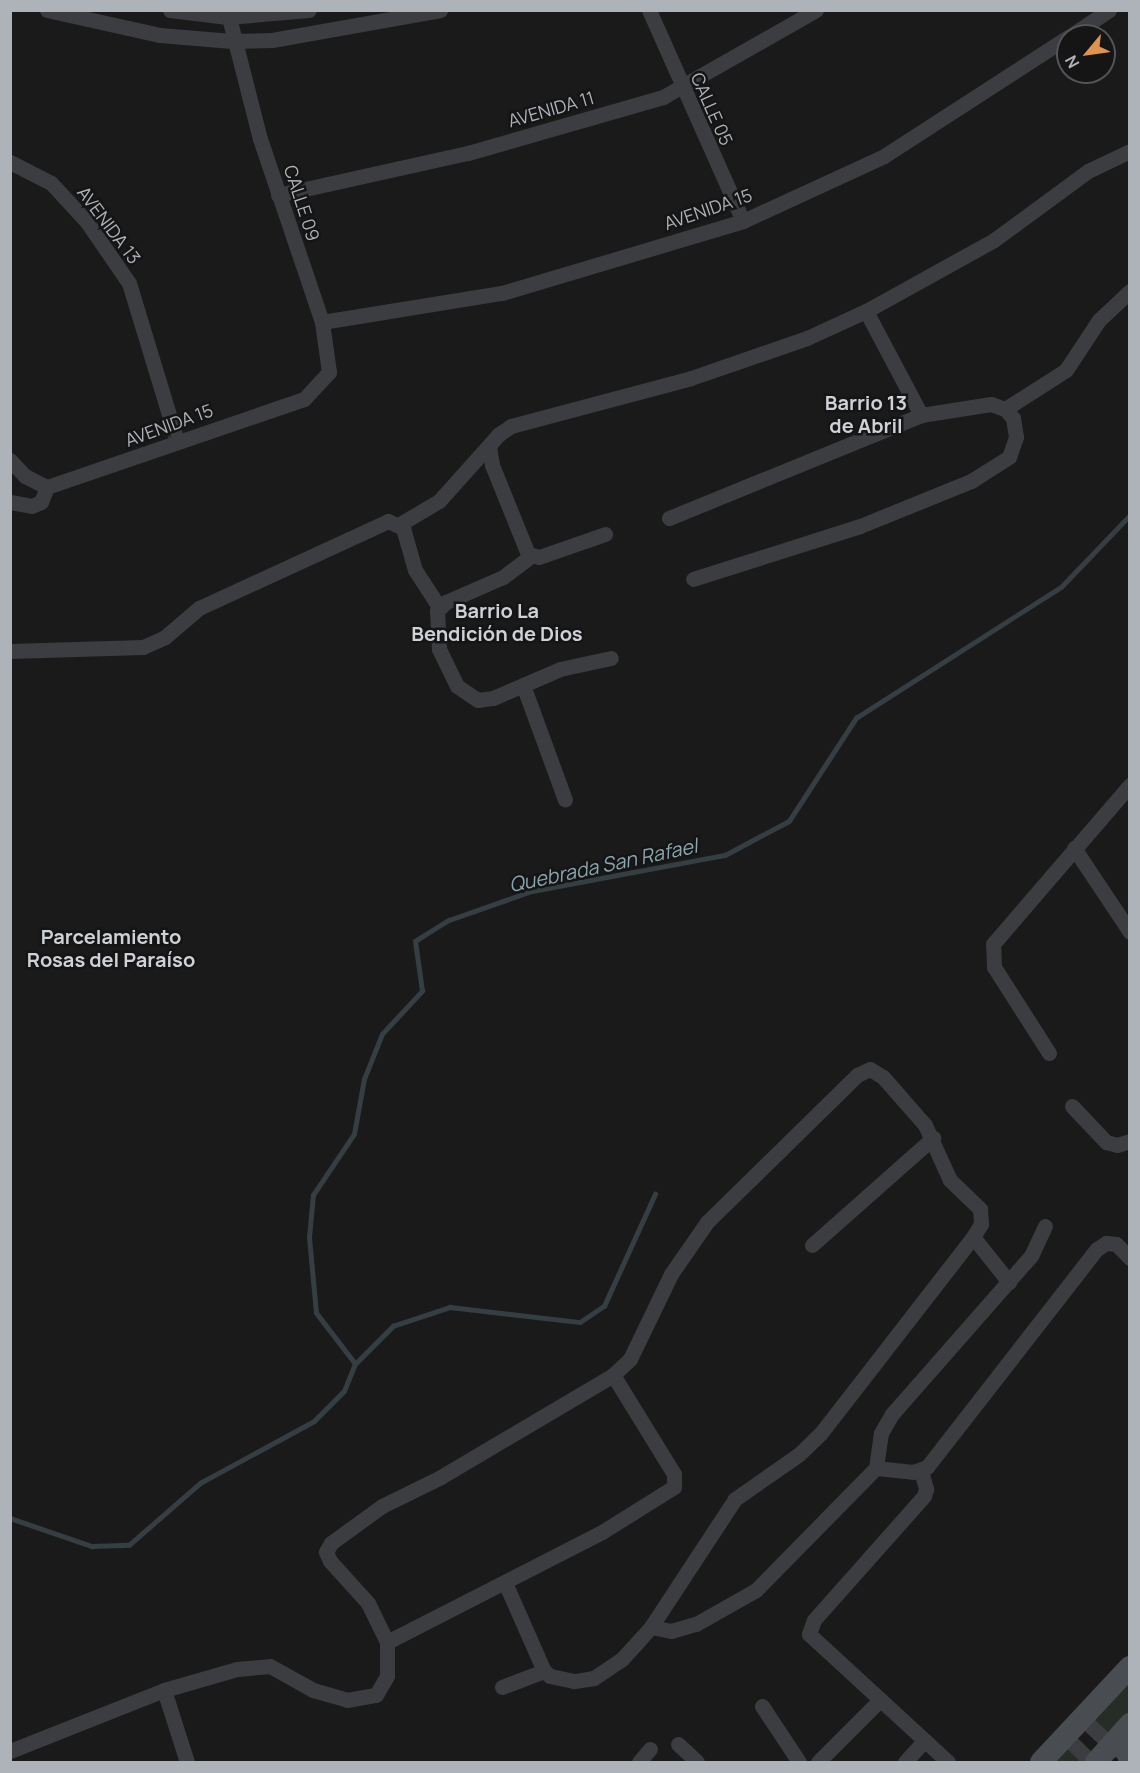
<!DOCTYPE html>
<html>
<head>
<meta charset="utf-8">
<style>
	body { margin:0 }
	#map { position:relative; width:1140px; height:1773px; overflow:hidden; background:#1a1a1b; font-family:Manrope,sans-serif }
	div>[style] { position:absolute }
	.green>* { inset:0; background:#262d26 }
	.stream>* { height:4.5px; margin:-2.25px; padding:0 2.25px; transform-origin:2.25px; border-radius:2.25px; background:#353f43 }
	.minor>* { height:15px; margin:-7.5px; padding:0 7.5px; transform-origin:7.5px; border-radius:7.5px; background:#3b3d40 }
	.secondary>* { height:22px; margin:-11px; padding:0 11px; transform-origin:11px; border-radius:11px; background:#494c50 }
	span { translate:-50% -50%; white-space:nowrap; text-align:center; line-height:1.15; -webkit-text-stroke:5px #151516; paint-order:stroke }
	.street-label { font-size:18px; color:#aeb3b9 }
	.neighbourhood-label { font-size:20px; color:#ced2d6; font-weight:700 }
	.water-label { font-size:20px; color:#89a5b0; font-style:italic }
	.frame { position:absolute; inset:0; border:12px solid #aeb3b9; pointer-events:none }
	.north { position:absolute; left:1056px; top:24px; width:60px; height:60px; box-sizing:border-box; background:#151516; border:2px solid #525457; border-radius:50%; rotate:241deg; font-size:16px; font-weight:700; line-height:24px; text-align:center; color:#aeb3b9 }
	.north::after { content:''; display:block; margin:auto; width:21px; height:27px; background:#de934f; clip-path:polygon(50% 0,100% 100%,50% 72%,0 100%) }
</style>
</head>
<body>
<div id="map">
	<div class="green">
		<div style="clip-path:polygon(1129px 1670px,1129px 1722px,1111px 1743px,1086px 1719px)"></div>
		<div style="clip-path:polygon(1065px 1741px,1088px 1762px,1047px 1762px)"></div>
	</div>
	<div class="stream">
		<div style="left:355px;top:1364px;width:64px;rotate:-127.4deg"></div>
		<div style="left:316px;top:1313px;width:76px;rotate:-95.3deg"></div>
		<div style="left:309px;top:1237px;width:42px;rotate:-84.6deg"></div>
		<div style="left:313px;top:1195px;width:73px;rotate:-56.1deg"></div>
		<div style="left:354px;top:1134px;width:56px;rotate:-79.7deg"></div>
		<div style="left:364px;top:1079px;width:48px;rotate:-68.2deg"></div>
		<div style="left:382px;top:1034px;width:59px;rotate:-47.1deg"></div>
		<div style="left:422px;top:991px;width:50px;rotate:-98deg"></div>
		<div style="left:415px;top:941px;width:40px;rotate:-32deg"></div>
		<div style="left:449px;top:920px;width:88px;rotate:-19.3deg"></div>
		<div style="left:532px;top:891px;width:196px;rotate:-10.6deg"></div>
		<div style="left:725px;top:855px;width:72px;rotate:-28deg"></div>
		<div style="left:789px;top:821px;width:123px;rotate:-57deg"></div>
		<div style="left:856px;top:718px;width:243px;rotate:-32.6deg"></div>
		<div style="left:1061px;top:587px;width:100px;rotate:-46.2deg"></div>
		<div style="left:10px;top:1518px;width:87px;rotate:18.9deg"></div>
		<div style="left:92px;top:1546px;width:37px;rotate:-2deg"></div>
		<div style="left:129px;top:1545px;width:94px;rotate:-41.1deg"></div>
		<div style="left:200px;top:1483px;width:130px;rotate:-28.5deg"></div>
		<div style="left:314px;top:1421px;width:42px;rotate:-45deg"></div>
		<div style="left:344px;top:1391px;width:29px;rotate:-68deg"></div>
		<div style="left:355px;top:1364px;width:54px;rotate:-45deg"></div>
		<div style="left:393px;top:1326px;width:60px;rotate:-18.4deg"></div>
		<div style="left:450px;top:1307px;width:131px;rotate:6.6deg"></div>
		<div style="left:580px;top:1322px;width:29px;rotate:-34deg"></div>
		<div style="left:604px;top:1306px;width:123px;rotate:-65.5deg"></div>
	</div>
	<div class="minor">
		<div style="left:47px;top:10px;width:116px;rotate:12.5deg"></div>
		<div style="left:160px;top:35px;width:72px;rotate:4.8deg"></div>
		<div style="left:232px;top:41px;width:40px;rotate:-1.4deg"></div>
		<div style="left:272px;top:40px;width:171px;rotate:-10.1deg"></div>
		<div style="left:170px;top:10px;width:58px;rotate:6.9deg"></div>
		<div style="left:228px;top:17px;width:81px;rotate:-4.9deg"></div>
		<div style="left:649px;top:10px;width:231px;rotate:66deg"></div>
		<div style="left:1070px;top:36px;width:47px;rotate:-33.7deg"></div>
		<div style="left:10px;top:162px;width:46px;rotate:27.1deg"></div>
		<div style="left:51px;top:183px;width:53px;rotate:47.3deg"></div>
		<div style="left:87px;top:222px;width:74px;rotate:55.5deg"></div>
		<div style="left:129px;top:283px;width:165px;rotate:73.1deg"></div>
		<div style="left:278px;top:195px;width:195px;rotate:-12.5deg"></div>
		<div style="left:468px;top:153px;width:203px;rotate:-16deg"></div>
		<div style="left:663px;top:97px;width:176px;rotate:-29.6deg"></div>
		<div style="left:866px;top:311px;width:118px;rotate:62.1deg"></div>
		<div style="left:322px;top:322px;width:182px;rotate:-9.2deg"></div>
		<div style="left:502px;top:293px;width:252px;rotate:-16.6deg"></div>
		<div style="left:743px;top:221px;width:155px;rotate:-24.7deg"></div>
		<div style="left:884px;top:156px;width:219px;rotate:-32.9deg"></div>
		<div style="left:1005px;top:409px;width:72px;rotate:-32.6deg"></div>
		<div style="left:1066px;top:370px;width:60px;rotate:-56.6deg"></div>
		<div style="left:1099px;top:320px;width:42px;rotate:-43.1deg"></div>
		<div style="left:489px;top:446px;width:19px;rotate:81deg"></div>
		<div style="left:492px;top:465px;width:96px;rotate:68deg"></div>
		<div style="left:528px;top:554px;width:11px;rotate:15deg"></div>
		<div style="left:539px;top:557px;width:70px;rotate:-19.2deg"></div>
		<div style="left:10px;top:460px;width:22px;rotate:47deg"></div>
		<div style="left:25px;top:476px;width:25px;rotate:27deg"></div>
		<div style="left:47px;top:487px;width:272px;rotate:-18.9deg"></div>
		<div style="left:304px;top:399px;width:37px;rotate:-47deg"></div>
		<div style="left:329px;top:372px;width:50px;rotate:-98deg"></div>
		<div style="left:322px;top:322px;width:193px;rotate:-108.7deg"></div>
		<div style="left:260px;top:139px;width:133px;rotate:-104.3deg"></div>
		<div style="left:10px;top:502px;width:22px;rotate:10deg"></div>
		<div style="left:32px;top:506px;width:10px;rotate:-24deg"></div>
		<div style="left:41px;top:502px;width:16px;rotate:-68deg"></div>
		<div style="left:669px;top:518px;width:272px;rotate:-22.2deg"></div>
		<div style="left:921px;top:415px;width:71px;rotate:-8.9deg"></div>
		<div style="left:991px;top:404px;width:15px;rotate:20deg"></div>
		<div style="left:1005px;top:409px;width:12px;rotate:48deg"></div>
		<div style="left:1013px;top:418px;width:19px;rotate:81deg"></div>
		<div style="left:1016px;top:437px;width:21px;rotate:109deg"></div>
		<div style="left:1009px;top:457px;width:45px;rotate:147.7deg"></div>
		<div style="left:971px;top:481px;width:120px;rotate:157.9deg"></div>
		<div style="left:860px;top:526px;width:175px;rotate:162.4deg"></div>
		<div style="left:400px;top:524px;width:45px;rotate:-30.5deg"></div>
		<div style="left:439px;top:501px;width:89px;rotate:-48.2deg"></div>
		<div style="left:498px;top:435px;width:16px;rotate:-35deg"></div>
		<div style="left:511px;top:426px;width:186px;rotate:-14.9deg"></div>
		<div style="left:691px;top:378px;width:123px;rotate:-19deg"></div>
		<div style="left:807px;top:338px;width:65px;rotate:-24.6deg"></div>
		<div style="left:866px;top:311px;width:146px;rotate:-29deg"></div>
		<div style="left:994px;top:240px;width:117px;rotate:-36.3deg"></div>
		<div style="left:1088px;top:171px;width:47px;rotate:-25.5deg"></div>
		<div style="left:531px;top:556px;width:35px;rotate:143deg"></div>
		<div style="left:503px;top:577px;width:62px;rotate:156.3deg"></div>
		<div style="left:446px;top:602px;width:13px;rotate:135deg"></div>
		<div style="left:437px;top:611px;width:38px;rotate:87deg"></div>
		<div style="left:439px;top:649px;width:41px;rotate:64.1deg"></div>
		<div style="left:457px;top:686px;width:25px;rotate:34deg"></div>
		<div style="left:478px;top:700px;width:15px;rotate:-8deg"></div>
		<div style="left:493px;top:698px;width:73px;rotate:-23.4deg"></div>
		<div style="left:560px;top:669px;width:52px;rotate:-12.2deg"></div>
		<div style="left:10px;top:651px;width:133px;rotate:-1.7deg"></div>
		<div style="left:143px;top:647px;width:24px;rotate:-24deg"></div>
		<div style="left:165px;top:637px;width:45px;rotate:-40.5deg"></div>
		<div style="left:199px;top:608px;width:208px;rotate:-24.7deg"></div>
		<div style="left:388px;top:521px;width:17px;rotate:25deg"></div>
		<div style="left:403px;top:528px;width:44px;rotate:74.1deg"></div>
		<div style="left:415px;top:570px;width:44px;rotate:57deg"></div>
		<div style="left:523px;top:685px;width:122px;rotate:69.9deg"></div>
		<div style="left:1074px;top:848px;width:101px;rotate:56.3deg"></div>
		<div style="left:1049px;top:1053px;width:102px;rotate:-122.6deg"></div>
		<div style="left:994px;top:967px;width:23px;rotate:-92deg"></div>
		<div style="left:993px;top:944px;width:210px;rotate:-49.3deg"></div>
		<div style="left:1072px;top:1106px;width:50px;rotate:46.6deg"></div>
		<div style="left:1106px;top:1142px;width:11px;rotate:15deg"></div>
		<div style="left:1117px;top:1145px;width:14px;rotate:-17deg"></div>
		<div style="left:973px;top:1237px;width:58px;rotate:51.3deg"></div>
		<div style="left:812px;top:1245px;width:162px;rotate:-41.5deg"></div>
		<div style="left:876px;top:1468px;width:35px;rotate:-82deg"></div>
		<div style="left:881px;top:1433px;width:22px;rotate:-60deg"></div>
		<div style="left:892px;top:1414px;width:210px;rotate:-48.7deg"></div>
		<div style="left:1031px;top:1256px;width:33px;rotate:-65deg"></div>
		<div style="left:921px;top:1471px;width:19px;rotate:74deg"></div>
		<div style="left:926px;top:1489px;width:7px;rotate:106deg"></div>
		<div style="left:924px;top:1496px;width:166px;rotate:131.6deg"></div>
		<div style="left:814px;top:1620px;width:15px;rotate:110deg"></div>
		<div style="left:809px;top:1634px;width:189px;rotate:42.6deg"></div>
		<div style="left:651px;top:1627px;width:20px;rotate:11deg"></div>
		<div style="left:671px;top:1631px;width:26px;rotate:-16deg"></div>
		<div style="left:696px;top:1624px;width:69px;rotate:-29.5deg"></div>
		<div style="left:756px;top:1590px;width:171px;rotate:-45.5deg"></div>
		<div style="left:876px;top:1468px;width:37px;rotate:6deg"></div>
		<div style="left:913px;top:1472px;width:15px;rotate:-20deg"></div>
		<div style="left:927px;top:1467px;width:276px;rotate:-52.1deg"></div>
		<div style="left:1097px;top:1249px;width:11px;rotate:-34deg"></div>
		<div style="left:1106px;top:1243px;width:10px;rotate:6deg"></div>
		<div style="left:1116px;top:1244px;width:20px;rotate:45deg"></div>
		<div style="left:387px;top:1642px;width:242px;rotate:-27.1deg"></div>
		<div style="left:602px;top:1532px;width:85px;rotate:-32deg"></div>
		<div style="left:674px;top:1487px;width:13px;rotate:-90deg"></div>
		<div style="left:674px;top:1474px;width:116px;rotate:-121.6deg"></div>
		<div style="left:502px;top:1687px;width:45px;rotate:-20.9deg"></div>
		<div style="left:164px;top:1690px;width:76px;rotate:72.3deg"></div>
		<div style="left:762px;top:1706px;width:67px;rotate:56.5deg"></div>
		<div style="left:1083px;top:1719px;width:45px;rotate:43.2deg"></div>
		<div style="left:1065px;top:1736px;width:37px;rotate:45deg"></div>
		<div style="left:678px;top:1744px;width:26px;rotate:43deg"></div>
		<div style="left:10px;top:1751px;width:166px;rotate:-21.6deg"></div>
		<div style="left:164px;top:1690px;width:76px;rotate:-16deg"></div>
		<div style="left:237px;top:1669px;width:33px;rotate:-5deg"></div>
		<div style="left:270px;top:1666px;width:49px;rotate:29.2deg"></div>
		<div style="left:313px;top:1690px;width:35px;rotate:16deg"></div>
		<div style="left:347px;top:1700px;width:29px;rotate:-10deg"></div>
		<div style="left:376px;top:1695px;width:22px;rotate:-60deg"></div>
		<div style="left:387px;top:1676px;width:34px;rotate:-90deg"></div>
		<div style="left:387px;top:1642px;width:43px;rotate:-116deg"></div>
		<div style="left:368px;top:1603px;width:57px;rotate:-132.1deg"></div>
		<div style="left:330px;top:1561px;width:10px;rotate:-114deg"></div>
		<div style="left:326px;top:1552px;width:10px;rotate:-61deg"></div>
		<div style="left:331px;top:1543px;width:63px;rotate:-36deg"></div>
		<div style="left:382px;top:1506px;width:64px;rotate:-26.2deg"></div>
		<div style="left:439px;top:1478px;width:202px;rotate:-30.6deg"></div>
		<div style="left:613px;top:1375px;width:23px;rotate:-43deg"></div>
		<div style="left:630px;top:1359px;width:94px;rotate:-64.2deg"></div>
		<div style="left:671px;top:1274px;width:63px;rotate:-55.3deg"></div>
		<div style="left:707px;top:1222px;width:210px;rotate:-44.4deg"></div>
		<div style="left:857px;top:1075px;width:14px;rotate:-25deg"></div>
		<div style="left:870px;top:1069px;width:15px;rotate:32deg"></div>
		<div style="left:883px;top:1077px;width:64px;rotate:48.8deg"></div>
		<div style="left:925px;top:1125px;width:60px;rotate:65.6deg"></div>
		<div style="left:950px;top:1180px;width:42px;rotate:44deg"></div>
		<div style="left:980px;top:1209px;width:15px;rotate:86deg"></div>
		<div style="left:981px;top:1224px;width:15px;rotate:122deg"></div>
		<div style="left:973px;top:1237px;width:249px;rotate:127.8deg"></div>
		<div style="left:820px;top:1434px;width:30px;rotate:136deg"></div>
		<div style="left:798px;top:1455px;width:77px;rotate:145.1deg"></div>
		<div style="left:735px;top:1499px;width:153px;rotate:123.3deg"></div>
		<div style="left:651px;top:1627px;width:43px;rotate:132.2deg"></div>
		<div style="left:622px;top:1659px;width:34px;rotate:146deg"></div>
		<div style="left:594px;top:1678px;width:20px;rotate:171deg"></div>
		<div style="left:574px;top:1681px;width:25px;rotate:-168deg"></div>
		<div style="left:550px;top:1676px;width:8px;rotate:-140deg"></div>
		<div style="left:544px;top:1671px;width:94px;rotate:-113.8deg"></div>
		<div style="left:639px;top:1762px;width:17px;rotate:-50deg"></div>
		<div style="left:818px;top:1762px;width:88px;rotate:-45deg"></div>
		<div style="left:905px;top:1762px;width:28px;rotate:-48deg"></div>
	</div>
	<div class="secondary">
		<div style="left:1125px;top:1730px;width:16px;rotate:94deg"></div>
		<div style="left:1124px;top:1746px;width:15px;rotate:67deg"></div>
		<div style="left:1041px;top:1762px;width:130px;rotate:-46.9deg"></div>
		<div style="left:1096px;top:1762px;width:51px;rotate:-48.2deg"></div>
	</div>
	<div class="street-label">
		<span style="left:551px;top:109px;rotate:-16deg">AVENIDA 11</span>
		<span style="left:712px;top:109px;rotate:66deg">CALLE 05</span>
		<span style="left:302px;top:203px;rotate:72deg">CALLE 09</span>
		<span style="left:708px;top:209px;rotate:-19deg">AVENIDA 15</span>
		<span style="left:109px;top:225px;rotate:53deg">AVENIDA 13</span>
		<span style="left:169px;top:425px;rotate:-20deg">AVENIDA 15</span>
	</div>
	<div class="neighbourhood-label">
		<span style="left:866px;top:414px">Barrio 13<br>de Abril</span>
		<span style="left:497px;top:622px">Barrio La<br>Bendición de Dios</span>
		<span style="left:111px;top:948px">Parcelamiento<br>Rosas del Paraíso</span>
	</div>
	<div class="water-label">
		<span style="left:603px;top:865px;rotate:-12deg">Quebrada San Rafael</span>
	</div>
	<div class="frame"></div>
	<div class="north">N</div>
</div>
</body>
</html>
